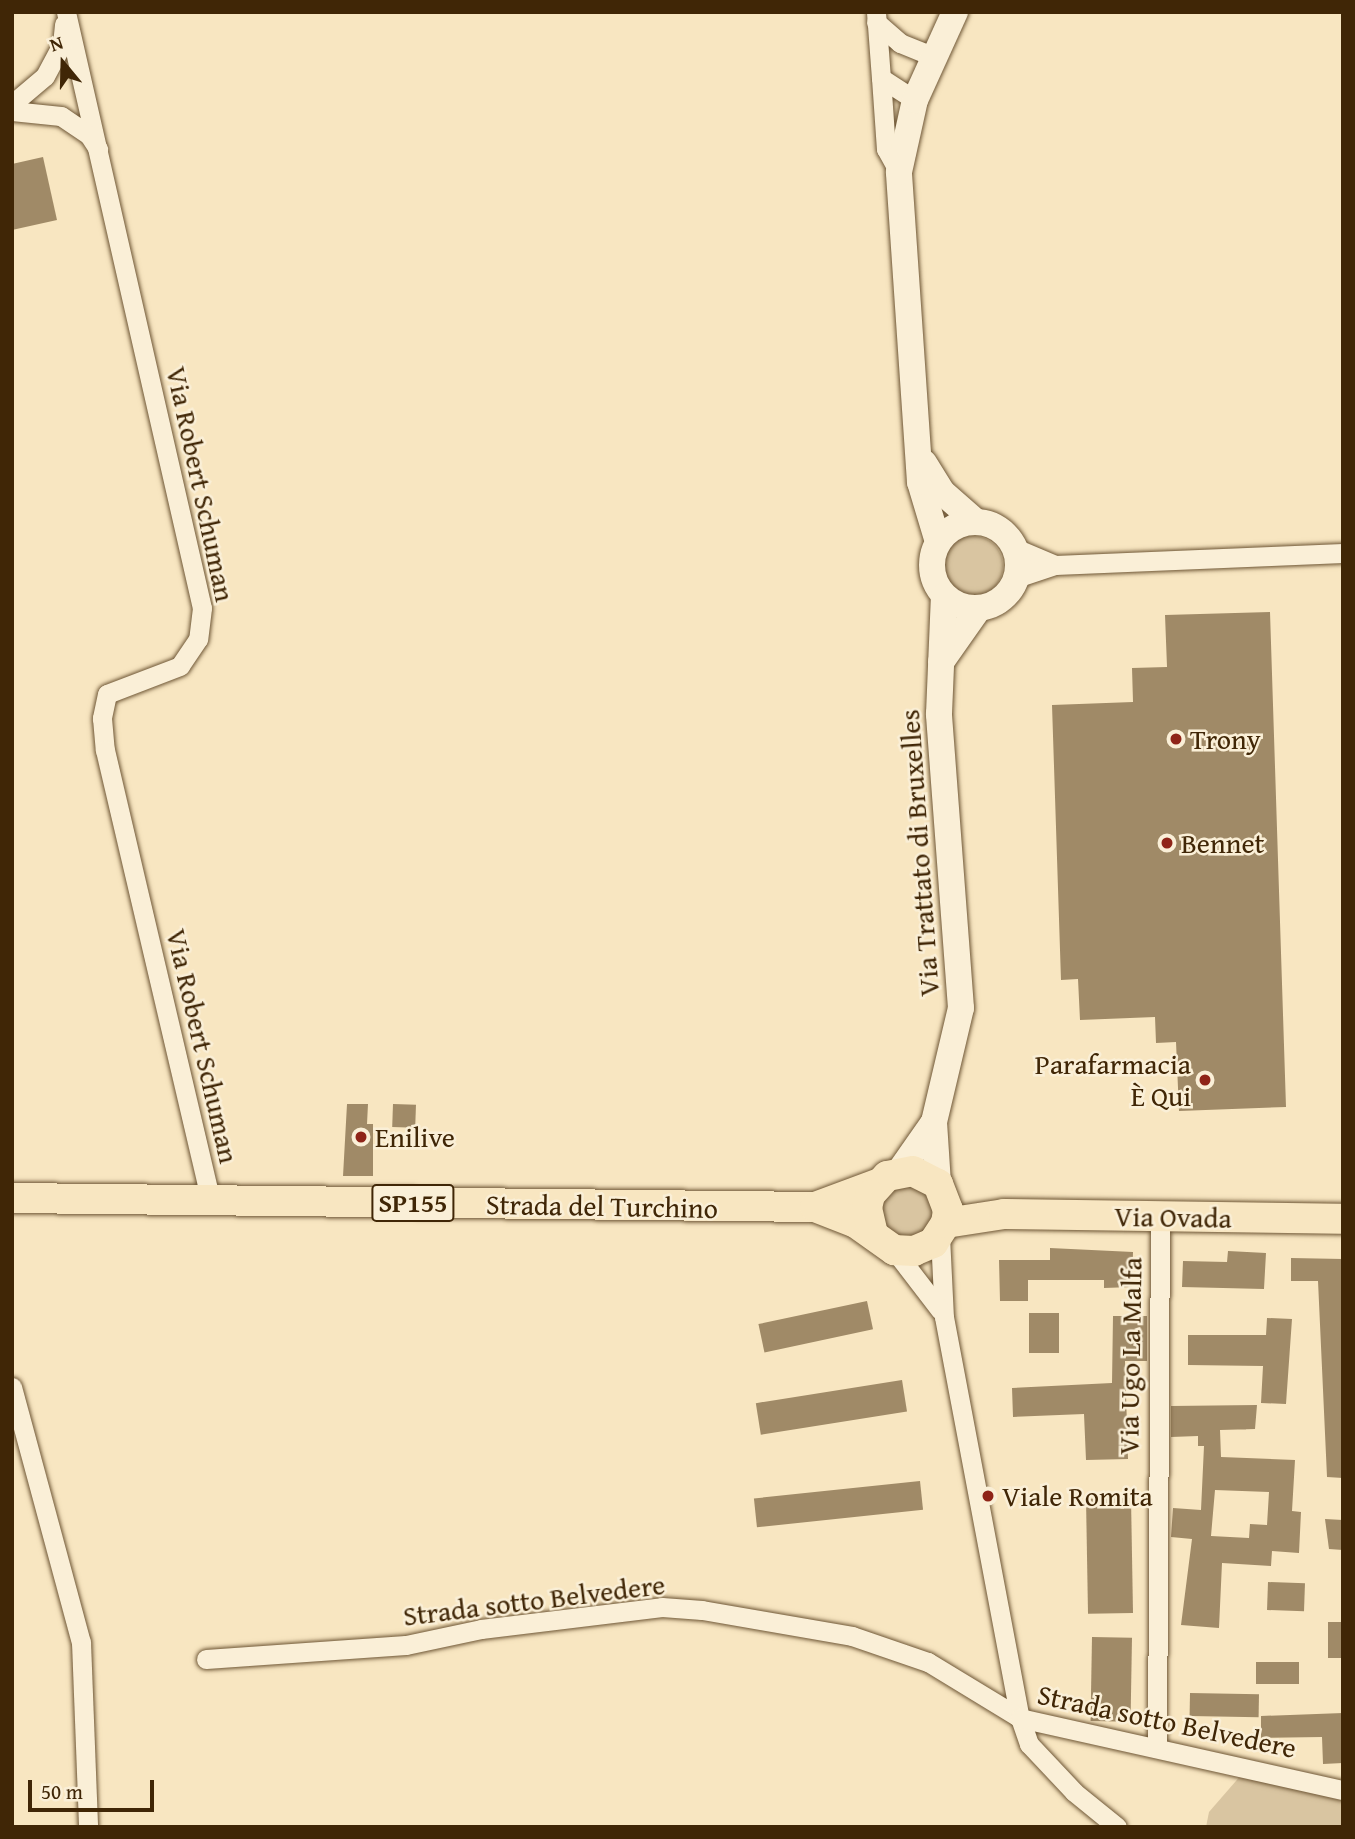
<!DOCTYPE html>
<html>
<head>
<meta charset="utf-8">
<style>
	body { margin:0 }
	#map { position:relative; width:1355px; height:1839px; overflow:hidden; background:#f8e6c1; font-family:"Gentium Book Plus",serif }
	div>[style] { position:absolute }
	.green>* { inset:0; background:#d9c5a1 }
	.round { border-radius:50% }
	.building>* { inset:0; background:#a08a67; transform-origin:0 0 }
	.roads { filter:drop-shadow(0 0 2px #6e5635) drop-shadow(0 0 2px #6e5635) }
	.street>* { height:19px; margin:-9.5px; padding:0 9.5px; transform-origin:9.5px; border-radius:9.5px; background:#faefd7 }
	.secondary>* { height:26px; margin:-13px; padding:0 13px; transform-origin:13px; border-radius:13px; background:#faefd7 }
	.secondary>.ring { margin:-13px; padding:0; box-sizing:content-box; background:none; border:26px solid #faefd7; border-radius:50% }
	.primary>* { height:30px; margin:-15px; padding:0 15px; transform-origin:15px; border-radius:15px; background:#f8e6c1 }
	.dots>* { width:19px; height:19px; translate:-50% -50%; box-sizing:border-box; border:4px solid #faefd7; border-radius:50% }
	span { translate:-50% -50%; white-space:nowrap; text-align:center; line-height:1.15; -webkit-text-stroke:5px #faefd7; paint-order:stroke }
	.shield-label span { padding:2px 5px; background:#faefd7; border:2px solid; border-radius:5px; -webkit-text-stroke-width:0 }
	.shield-label { font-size:26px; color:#402606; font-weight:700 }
	.street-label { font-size:28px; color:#402606 }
	.poi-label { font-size:28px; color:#402606 }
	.left { translate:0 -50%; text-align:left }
	.right { translate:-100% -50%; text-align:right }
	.frame { position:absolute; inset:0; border:14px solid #402606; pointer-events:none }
	.north { position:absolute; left:28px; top:28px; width:70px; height:70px; -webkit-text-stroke:5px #faefd7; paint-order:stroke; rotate:341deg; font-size:19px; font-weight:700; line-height:28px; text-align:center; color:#402606 }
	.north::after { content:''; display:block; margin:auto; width:24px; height:32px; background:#402606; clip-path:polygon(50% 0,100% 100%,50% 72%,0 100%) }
	.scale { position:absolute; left:28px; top:1780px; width:126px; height:32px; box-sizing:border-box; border:4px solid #402606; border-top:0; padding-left:9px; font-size:21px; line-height:24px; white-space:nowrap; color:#402606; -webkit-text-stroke:5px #faefd7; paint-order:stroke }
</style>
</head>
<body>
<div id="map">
	<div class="green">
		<div class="round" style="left:943px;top:536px;width:60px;height:60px"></div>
		<div style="clip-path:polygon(919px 1183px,937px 1205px,924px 1239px,886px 1237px,877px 1201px,882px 1192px)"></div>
		<div style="clip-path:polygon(1242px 1774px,1343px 1801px,1343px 1827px,1206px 1827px,1209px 1812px)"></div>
	</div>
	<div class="building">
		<div style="clip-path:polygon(43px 157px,57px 220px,12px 230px,12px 164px)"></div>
		<div style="clip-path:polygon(1270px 612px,1286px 1107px,1179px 1111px,1176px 1042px,1156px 1043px,1155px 1017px,1080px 1020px,1078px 979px,1061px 980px,1052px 705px,1133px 702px,1132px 668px,1167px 667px,1165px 615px)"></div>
		<div style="clip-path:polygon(347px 1104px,368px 1104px,367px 1124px,373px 1124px,373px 1176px,343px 1176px)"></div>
		<div style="left:393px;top:1104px;width:23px;height:23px;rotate:2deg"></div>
		<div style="clip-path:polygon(1050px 1248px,1133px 1252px,1132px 1287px,1104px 1288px,1104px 1280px,1028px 1280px,1028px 1301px,1000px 1301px,999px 1260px,1050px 1260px)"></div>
		<div style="clip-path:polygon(1228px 1251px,1266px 1253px,1264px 1289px,1182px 1287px,1183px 1261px,1227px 1262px)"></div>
		<div style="clip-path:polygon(1291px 1258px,1343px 1259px,1343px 1478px,1327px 1477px,1318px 1281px,1291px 1281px)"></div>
		<div style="left:867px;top:1301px;width:29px;height:111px;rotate:78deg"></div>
		<div style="left:1029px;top:1313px;width:30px;height:40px"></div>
		<div style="clip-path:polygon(1113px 1316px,1147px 1316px,1147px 1361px,1125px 1361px,1128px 1459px,1086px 1460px,1084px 1414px,1013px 1417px,1012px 1388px,1112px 1383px)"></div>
		<div style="clip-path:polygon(1267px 1318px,1292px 1319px,1286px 1404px,1261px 1403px,1263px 1366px,1188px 1365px,1188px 1335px,1266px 1335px)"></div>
		<div style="left:902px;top:1380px;width:32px;height:148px;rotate:81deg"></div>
		<div style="clip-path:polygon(evenodd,1257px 1405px,1255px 1429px,1220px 1430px,1221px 1457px,1295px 1460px,1292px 1511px,1301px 1512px,1299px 1553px,1272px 1551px,1271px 1566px,1222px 1563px,1219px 1628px,1181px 1625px,1192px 1539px,1171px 1537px,1173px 1508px,1201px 1510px,1204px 1446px,1198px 1446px,1198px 1436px,1171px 1437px,1171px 1406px,1257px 1405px,1215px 1490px,1269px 1492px,1267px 1525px,1250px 1524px,1249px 1538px,1211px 1536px,1215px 1490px)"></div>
		<div style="left:920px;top:1481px;width:29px;height:167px;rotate:84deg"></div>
		<div style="left:1131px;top:1498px;width:115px;height:45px;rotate:89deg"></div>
		<div style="clip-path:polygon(1325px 1519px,1343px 1520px,1343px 1550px,1329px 1549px)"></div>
		<div style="left:1268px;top:1582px;width:37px;height:28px;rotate:2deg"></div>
		<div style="left:1328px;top:1622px;width:15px;height:36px"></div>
		<div style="left:1092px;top:1637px;width:40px;height:84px;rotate:1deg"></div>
		<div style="left:1299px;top:1662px;width:22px;height:43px;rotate:90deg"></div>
		<div style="left:1190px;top:1693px;width:69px;height:23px;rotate:1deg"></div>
		<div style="clip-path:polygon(1343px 1713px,1343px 1763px,1323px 1764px,1322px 1737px,1261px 1738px,1261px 1716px)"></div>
	</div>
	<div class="roads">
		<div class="street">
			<div style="left:66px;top:12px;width:611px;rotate:77.15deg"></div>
			<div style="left:202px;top:608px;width:31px;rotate:97deg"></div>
			<div style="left:198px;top:639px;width:32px;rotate:124deg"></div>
			<div style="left:180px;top:666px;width:78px;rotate:159deg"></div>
			<div style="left:107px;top:694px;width:25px;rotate:102deg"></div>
			<div style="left:102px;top:718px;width:32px;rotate:85deg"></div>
			<div style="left:105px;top:750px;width:464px;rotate:76.8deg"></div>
			<div style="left:876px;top:12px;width:66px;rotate:85.7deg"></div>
			<div style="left:881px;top:78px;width:40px;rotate:32.9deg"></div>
			<div style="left:876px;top:22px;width:32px;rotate:41deg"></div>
			<div style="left:900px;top:43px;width:35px;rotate:22deg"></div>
			<div style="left:881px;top:78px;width:71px;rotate:86deg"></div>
			<div style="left:886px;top:149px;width:26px;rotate:61deg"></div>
			<div style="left:12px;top:104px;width:43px;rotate:-40.3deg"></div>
			<div style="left:45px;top:76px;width:36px;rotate:-62deg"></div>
			<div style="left:62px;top:44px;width:20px;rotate:-84deg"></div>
			<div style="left:12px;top:111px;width:49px;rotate:5.8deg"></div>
			<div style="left:61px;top:116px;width:34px;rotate:34deg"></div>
			<div style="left:89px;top:135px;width:17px;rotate:57deg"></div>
			<div style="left:1015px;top:548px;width:43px;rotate:23deg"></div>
			<div style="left:1016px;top:578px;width:41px;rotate:-18.4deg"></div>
			<div style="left:1055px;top:565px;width:288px;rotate:-2.4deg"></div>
			<div style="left:940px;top:1236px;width:81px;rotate:87.2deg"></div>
			<div style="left:944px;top:1317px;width:408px;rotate:79.3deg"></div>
			<div style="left:1020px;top:1718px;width:28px;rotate:71deg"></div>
			<div style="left:1029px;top:1744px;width:66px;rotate:46.8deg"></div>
			<div style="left:1074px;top:1792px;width:55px;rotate:39.1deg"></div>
			<div style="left:894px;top:1250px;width:76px;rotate:52.5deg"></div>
			<div style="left:12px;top:1387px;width:264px;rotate:74.9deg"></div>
			<div style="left:81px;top:1642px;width:185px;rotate:87.8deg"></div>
			<div style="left:206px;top:1659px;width:200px;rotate:-4deg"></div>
			<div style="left:406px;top:1645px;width:77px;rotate:-12deg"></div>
			<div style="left:481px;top:1629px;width:182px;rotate:-6.9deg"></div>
			<div style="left:662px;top:1607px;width:40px;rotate:4.3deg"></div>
			<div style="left:702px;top:1610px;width:152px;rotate:9.8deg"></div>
			<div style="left:852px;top:1636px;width:80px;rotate:18.9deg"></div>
			<div style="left:928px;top:1662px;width:108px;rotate:31.3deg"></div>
			<div style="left:1020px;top:1718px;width:331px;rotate:12.6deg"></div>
			<div style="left:1157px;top:1748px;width:531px;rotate:-89.68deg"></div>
		</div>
		<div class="secondary">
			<div style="left:924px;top:463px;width:34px;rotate:58deg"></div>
			<div style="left:942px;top:492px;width:44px;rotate:41.3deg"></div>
			<div class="ring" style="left:932px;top:522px;width:60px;height:60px"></div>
			<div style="left:938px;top:542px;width:63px;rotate:-106.7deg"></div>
			<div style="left:920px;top:482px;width:311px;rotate:-93.9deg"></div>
			<div style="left:899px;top:172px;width:74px;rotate:-77.5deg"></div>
			<div style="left:915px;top:100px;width:97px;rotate:-65.6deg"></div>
			<div style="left:941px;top:662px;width:66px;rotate:-54.9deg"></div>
			<div style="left:934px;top:1122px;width:62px;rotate:86.3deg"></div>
			<div style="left:899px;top:1172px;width:61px;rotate:-55deg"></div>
			<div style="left:934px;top:1122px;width:117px;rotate:-76.7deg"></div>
			<div style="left:961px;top:1008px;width:295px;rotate:-94.3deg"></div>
			<div style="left:939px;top:714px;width:118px;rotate:-87.6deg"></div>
		</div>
		<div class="primary">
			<div style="left:12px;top:1198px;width:803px;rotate:0.64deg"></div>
			<div style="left:815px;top:1207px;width:66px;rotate:-20.4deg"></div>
			<div style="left:815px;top:1207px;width:44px;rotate:21.3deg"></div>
			<div style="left:856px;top:1223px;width:47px;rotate:35.4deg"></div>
			<div style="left:894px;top:1250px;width:20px;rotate:3deg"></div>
			<div style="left:914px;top:1251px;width:21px;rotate:-23deg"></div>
			<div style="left:933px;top:1243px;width:24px;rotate:-57deg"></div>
			<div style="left:946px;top:1223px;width:13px;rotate:-81deg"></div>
			<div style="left:948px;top:1210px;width:28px;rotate:-111deg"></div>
			<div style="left:938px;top:1184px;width:28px;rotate:-153deg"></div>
			<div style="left:913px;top:1171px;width:26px;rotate:169deg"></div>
			<div style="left:887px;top:1176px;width:25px;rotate:132deg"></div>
			<div style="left:870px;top:1195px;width:13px;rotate:103deg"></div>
			<div style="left:867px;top:1208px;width:27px;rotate:77deg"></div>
			<div style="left:946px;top:1223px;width:59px;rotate:-8.8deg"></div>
			<div style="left:1004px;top:1214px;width:339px;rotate:0.8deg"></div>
		</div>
	</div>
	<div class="dots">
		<div style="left:1176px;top:739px;background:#8f2418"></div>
		<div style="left:1167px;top:843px;background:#8f2418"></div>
		<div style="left:1205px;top:1080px;background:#8f2418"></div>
		<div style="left:361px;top:1137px;background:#8f2418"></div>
		<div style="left:988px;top:1496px;background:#8f2418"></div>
	</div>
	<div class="shield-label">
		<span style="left:413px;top:1203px">SP155</span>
	</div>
	<div class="street-label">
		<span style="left:201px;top:484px;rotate:78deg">Via Robert Schuman</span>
		<span style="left:919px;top:853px;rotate:-94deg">Via Trattato di Bruxelles</span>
		<span style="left:203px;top:1046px;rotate:77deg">Via Robert Schuman</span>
		<span style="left:602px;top:1206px;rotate:1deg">Strada del Turchino</span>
		<span style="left:1173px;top:1217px;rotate:1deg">Via Ovada</span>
		<span style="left:1130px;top:1356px;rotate:-89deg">Via Ugo La Malfa</span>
		<span style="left:534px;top:1600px;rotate:-7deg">Strada sotto Belvedere</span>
		<span style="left:1167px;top:1721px;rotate:12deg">Strada sotto Belvedere</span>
	</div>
	<div class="poi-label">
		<span class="left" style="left:1190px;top:739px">Trony</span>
		<span class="left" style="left:1181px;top:843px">Bennet</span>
		<span class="right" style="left:1191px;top:1080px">Parafarmacia<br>È Qui</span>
		<span class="left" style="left:375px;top:1137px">Enilive</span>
		<span class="left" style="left:1002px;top:1496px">Viale Romita</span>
	</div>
	<div class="frame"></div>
	<div class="north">N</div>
	<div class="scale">50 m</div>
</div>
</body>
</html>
